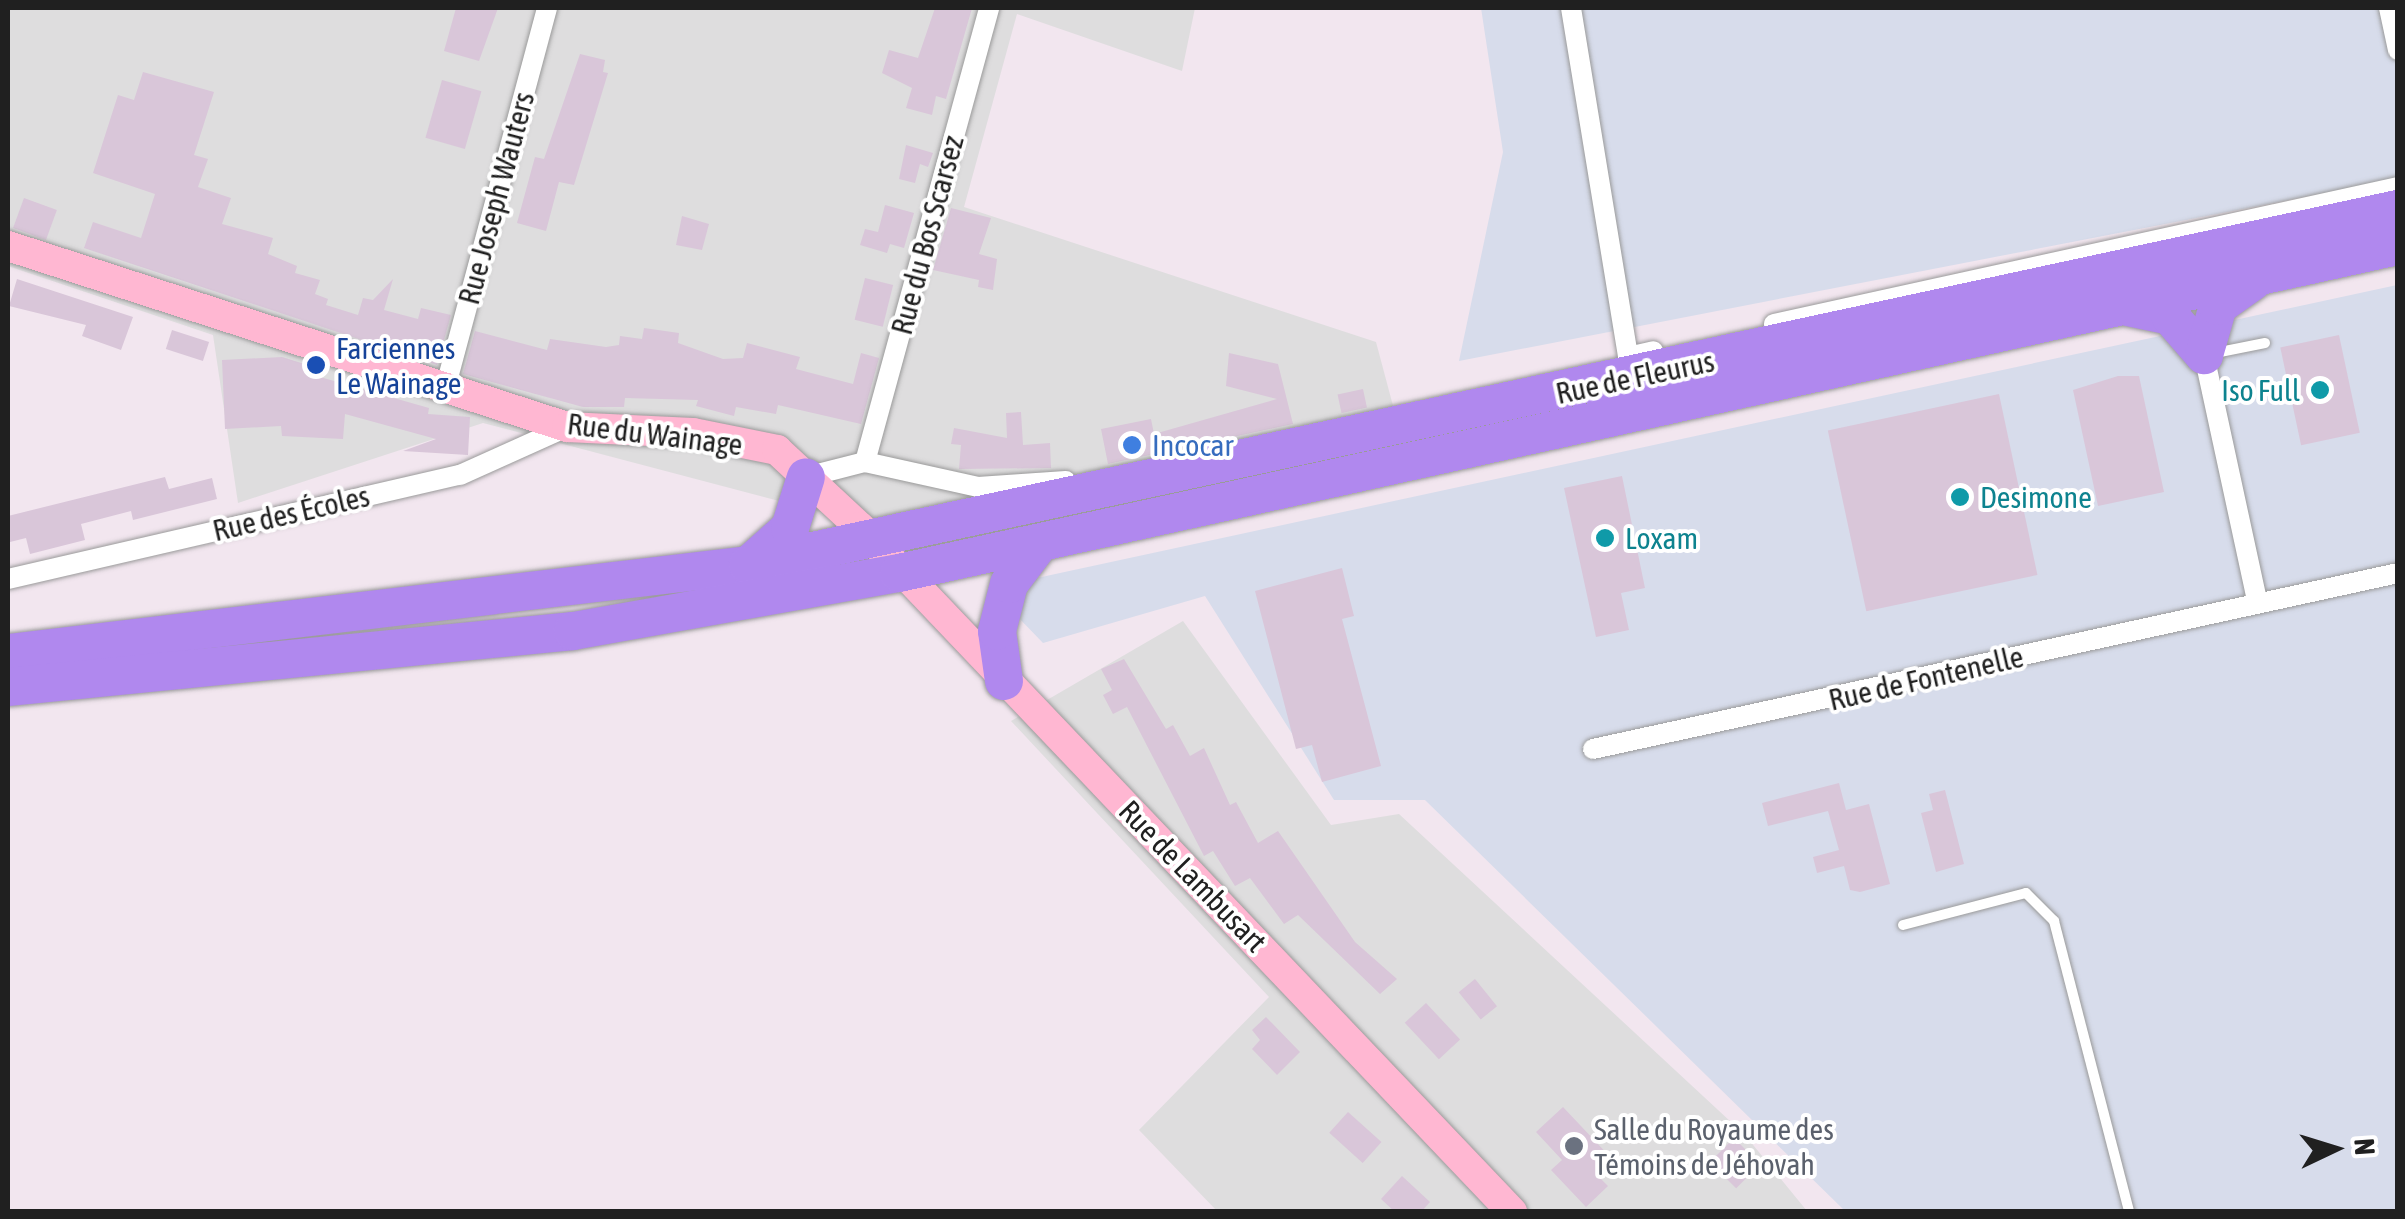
<!DOCTYPE html>
<html>
<head>
<meta charset="utf-8">
<style>
	body { margin:0 }
	#map { position:relative; width:2405px; height:1219px; overflow:hidden; background:#f2e6ef; font-family:"Asap Condensed",sans-serif }
	div>[style] { position:absolute }
	.residential>* { inset:0; background:#deddde }
	.industrial>* { inset:0; background:#d7dceb }
	.building>* { inset:0; background:#d9c6d9; transform-origin:0 0 }
	.roads { filter:drop-shadow(0 0 2px #9a9a9a) drop-shadow(0 0 2px #9a9a9a) }
	.lane>* { height:10px; margin:-5px; padding:0 5px; transform-origin:5px; border-radius:5px; background:#fff }
	.street>* { height:20px; margin:-10px; padding:0 10px; transform-origin:10px; border-radius:10px; background:#fff }
	.secondary>* { height:30px; margin:-15px; padding:0 15px; transform-origin:15px; border-radius:15px; background:#ffb7d2 }
	.highway>* { height:38px; margin:-19px; padding:0 19px; transform-origin:19px; border-radius:19px; background:#b088ee }
	.dots>* { width:28px; height:28px; translate:-50% -50%; box-sizing:border-box; border:5px solid #fff; border-radius:50% }
	span { translate:-50% -50%; white-space:nowrap; text-align:center; line-height:1.15; -webkit-text-stroke:8px #fff; paint-order:stroke }
	.street-label { font-size:30px; color:#202020 }
	.transit-label { font-size:30px; color:#164399 }
	.left { translate:0 -50%; text-align:left }
	.culture-label { font-size:30px; color:#0d838f }
	.right { translate:-100% -50%; text-align:right }
	.shop-label { font-size:30px; color:#366cbe }
	.worship-label { font-size:30px; color:#5b616d }
	.frame { position:absolute; inset:0; border:10px solid #202020; pointer-events:none }
	.north { position:absolute; left:2285px; top:1099px; width:100px; height:100px; -webkit-text-stroke:8px #fff; paint-order:stroke; rotate:86deg; font-size:28px; font-weight:700; line-height:40px; text-align:center; color:#202020 }
	.north::after { content:''; display:block; margin:auto; width:35px; height:45px; background:#202020; clip-path:polygon(50% 0,100% 100%,50% 72%,0 100%) }
</style>
</head>
<body>
<div id="map">
	<div class="residential">
		<div style="clip-path:polygon(8px 8px,1195px 8px,1182px 71px,1017px 14px,964px 207px,1376px 342px,1396px 417px,878px 527px,483px 423px,238px 503px,213px 335px,8px 266px)"></div>
		<div style="clip-path:polygon(1183px 621px,1331px 825px,1399px 814px,1745px 1135px,1807px 1211px,1217px 1211px,1139px 1130px,1269px 997px,1011px 721px)"></div>
	</div>
	<div class="industrial">
		<div style="clip-path:polygon(1481px 8px,2397px 8px,2397px 179px,1459px 361px,1503px 152px)"></div>
		<div style="clip-path:polygon(2397px 285px,2397px 1211px,1845px 1211px,1425px 800px,1334px 800px,1205px 596px,1043px 643px,990px 588px)"></div>
	</div>
	<div class="building">
		<div style="clip-path:polygon(456px 8px,498px 8px,479px 61px,444px 51px)"></div>
		<div style="clip-path:polygon(935px 8px,972px 8px,946px 99px,936px 96px,932px 115px,906px 108px,912px 88px,882px 73px,889px 50px,918px 58px)"></div>
		<div style="clip-path:polygon(580px 54px,605px 60px,603px 72px,608px 73px,574px 185px,559px 182px,546px 231px,517px 223px,535px 157px,544px 159px)"></div>
		<div style="clip-path:polygon(143px 72px,214px 92px,194px 155px,208px 159px,198px 187px,231px 198px,222px 224px,273px 238px,268px 254px,297px 266px,295px 273px,320px 280px,315px 294px,328px 299px,326px 305px,358px 315px,363px 298px,373px 300px,393px 279px,384px 310px,418px 319px,421px 308px,451px 315px,437px 365px,84px 248px,93px 222px,141px 238px,155px 194px,93px 173px,118px 95px,134px 100px)"></div>
		<div style="left:442px;top:80px;width:41px;height:60px;rotate:16deg"></div>
		<div style="clip-path:polygon(906px 145px,933px 153px,928px 167px,920px 164px,915px 183px,899px 179px)"></div>
		<div style="left:24px;top:198px;width:35px;height:32px;rotate:20deg"></div>
		<div style="clip-path:polygon(885px 205px,914px 213px,904px 248px,890px 244px,887px 253px,860px 245px,865px 229px,878px 232px)"></div>
		<div style="clip-path:polygon(951px 208px,991px 218px,979px 254px,997px 259px,993px 290px,978px 287px,979px 280px,933px 270px)"></div>
		<div style="clip-path:polygon(682px 216px,709px 224px,702px 250px,676px 245px)"></div>
		<div style="left:865px;top:278px;width:29px;height:43px;rotate:14deg"></div>
		<div style="clip-path:polygon(17px 279px,133px 317px,121px 350px,82px 336px,86px 325px,9px 306px)"></div>
		<div style="clip-path:polygon(644px 328px,679px 333px,678px 343px,723px 359px,743px 358px,747px 343px,800px 357px,796px 369px,853px 384px,861px 353px,879px 358px,861px 424px,778px 405px,776px 414px,736px 407px,734px 416px,696px 406px,698px 400px,625px 398px,624px 407px,583px 407px,463px 374px,475px 331px,547px 350px,550px 339px,606px 347px,619px 345px,620px 336px,642px 339px)"></div>
		<div style="left:172px;top:330px;width:39px;height:20px;rotate:18deg"></div>
		<div style="left:2339px;top:335px;width:100px;height:60px;rotate:78deg"></div>
		<div style="clip-path:polygon(1229px 353px,1278px 364px,1293px 424px,1108px 464px,1101px 429px,1151px 419px,1154px 434px,1277px 399px,1226px 386px)"></div>
		<div style="clip-path:polygon(282px 357px,314px 367px,313px 375px,429px 408px,428px 414px,470px 417px,468px 455px,403px 451px,436px 439px,345px 414px,343px 439px,282px 436px,281px 426px,225px 429px,222px 360px)"></div>
		<div style="clip-path:polygon(2118px 376px,2139px 376px,2164px 492px,2098px 506px,2073px 390px)"></div>
		<div style="left:1363px;top:389px;width:19px;height:26px;rotate:78deg"></div>
		<div style="left:1999px;top:394px;width:185px;height:175px;rotate:78deg"></div>
		<div style="clip-path:polygon(1021px 412px,1023px 445px,1050px 443px,1051px 468px,959px 469px,961px 445px,951px 444px,954px 428px,1007px 438px,1006px 413px)"></div>
		<div style="clip-path:polygon(1622px 476px,1645px 588px,1621px 593px,1629px 630px,1596px 637px,1564px 488px)"></div>
		<div style="clip-path:polygon(165px 477px,169px 489px,212px 478px,217px 499px,133px 520px,131px 511px,81px 524px,85px 540px,30px 554px,26px 538px,10px 542px,8px 516px)"></div>
		<div style="clip-path:polygon(1342px 568px,1354px 616px,1342px 619px,1381px 766px,1322px 782px,1312px 745px,1296px 749px,1255px 591px)"></div>
		<div style="clip-path:polygon(1124px 659px,1166px 729px,1173px 725px,1190px 756px,1204px 748px,1230px 805px,1236px 802px,1258px 843px,1278px 831px,1355px 942px,1397px 979px,1380px 994px,1298px 915px,1284px 924px,1250px 878px,1235px 886px,1213px 851px,1204px 856px,1127px 707px,1113px 714px,1103px 695px,1112px 690px,1101px 669px)"></div>
		<div style="clip-path:polygon(1839px 783px,1846px 810px,1869px 804px,1890px 884px,1860px 892px,1850px 890px,1844px 866px,1817px 873px,1813px 857px,1839px 850px,1828px 811px,1768px 826px,1762px 803px)"></div>
		<div style="clip-path:polygon(1945px 790px,1964px 864px,1936px 872px,1921px 813px,1933px 810px,1929px 794px)"></div>
		<div style="left:1475px;top:979px;width:35px;height:21px;rotate:51deg"></div>
		<div style="left:1426px;top:1003px;width:50px;height:29px;rotate:47deg"></div>
		<div style="clip-path:polygon(1266px 1017px,1300px 1052px,1277px 1075px,1252px 1049px,1260px 1040px,1252px 1030px)"></div>
		<div style="clip-path:polygon(1563px 1107px,1614px 1161px,1598px 1176px,1608px 1186px,1586px 1207px,1551px 1170px,1562px 1160px,1536px 1132px)"></div>
		<div style="left:1348px;top:1112px;width:45px;height:28px;rotate:42deg"></div>
		<div style="left:1734px;top:1138px;width:37px;height:34px;rotate:45deg"></div>
		<div style="clip-path:polygon(1402px 1176px,1430px 1202px,1421px 1212px,1395px 1212px,1381px 1199px)"></div>
	</div>
	<div class="roads">
		<div class="lane">
			<div style="left:2215px;top:353px;width:51px;rotate:-11.3deg"></div>
			<div style="left:1903px;top:925px;width:127px;rotate:-14.6deg"></div>
			<div style="left:2026px;top:893px;width:40px;rotate:45deg"></div>
			<div style="left:2054px;top:921px;width:301px;rotate:75.5deg"></div>
		</div>
		<div class="street">
			<div style="left:1571px;top:8px;width:354px;rotate:80.7deg"></div>
			<div style="left:1628px;top:357px;width:26px;rotate:-13deg"></div>
			<div style="left:2389px;top:8px;width:43px;rotate:77.9deg"></div>
			<div style="left:1774px;top:324px;width:639px;rotate:-12.38deg"></div>
			<div style="left:2204px;top:355px;width:252px;rotate:77.8deg"></div>
			<div style="left:445px;top:389px;width:394px;rotate:-75deg"></div>
			<div style="left:865px;top:462px;width:471px;rotate:-74.7deg"></div>
			<div style="left:806px;top:477px;width:61px;rotate:-14.3deg"></div>
			<div style="left:865px;top:462px;width:116px;rotate:12.5deg"></div>
			<div style="left:978px;top:487px;width:88px;rotate:-3.9deg"></div>
			<div style="left:8px;top:579px;width:464px;rotate:-13deg"></div>
			<div style="left:460px;top:475px;width:117px;rotate:-24.2deg"></div>
			<div style="left:1593px;top:749px;width:824px;rotate:-12.33deg"></div>
		</div>
		<div class="secondary">
			<div style="left:8px;top:246px;width:588px;rotate:17.94deg"></div>
			<div style="left:567px;top:427px;width:126px;rotate:2.7deg"></div>
			<div style="left:693px;top:433px;width:86px;rotate:11.4deg"></div>
			<div style="left:777px;top:450px;width:113px;rotate:42.9deg"></div>
			<div style="left:860px;top:527px;width:946px;rotate:46.41deg"></div>
		</div>
		<div class="highway">
			<div style="left:2127px;top:307px;width:44px;rotate:11.8deg"></div>
			<div style="left:2170px;top:316px;width:52px;rotate:48.9deg"></div>
			<div style="left:2204px;top:355px;width:51px;rotate:-74.1deg"></div>
			<div style="left:2218px;top:306px;width:42px;rotate:-35.2deg"></div>
			<div style="left:751px;top:563px;width:52px;rotate:-41.9deg"></div>
			<div style="left:790px;top:528px;width:53px;rotate:-72.6deg"></div>
			<div style="left:8px;top:653px;width:745px;rotate:-6.78deg"></div>
			<div style="left:748px;top:565px;width:1688px;rotate:-12.18deg"></div>
			<div style="left:1004px;top:681px;width:50px;rotate:-98deg"></div>
			<div style="left:997px;top:631px;width:49px;rotate:-75.7deg"></div>
			<div style="left:1009px;top:584px;width:46px;rotate:-52.9deg"></div>
			<div style="left:8px;top:687px;width:568px;rotate:-5.66deg"></div>
			<div style="left:573px;top:631px;width:331px;rotate:-10.1deg"></div>
			<div style="left:899px;top:573px;width:1534px;rotate:-12.31deg"></div>
		</div>
	</div>
	<div class="dots">
		<div style="left:316px;top:365px;background:#1a4fb4"></div>
		<div style="left:2320px;top:390px;background:#0f9aa8"></div>
		<div style="left:1132px;top:445px;background:#3f7fe0"></div>
		<div style="left:1960px;top:497px;background:#0f9aa8"></div>
		<div style="left:1605px;top:538px;background:#0f9aa8"></div>
		<div style="left:1574px;top:1146px;background:#6b7280"></div>
	</div>
	<div class="street-label">
		<span style="left:496px;top:198px;rotate:-75deg">Rue Joseph Wauters</span>
		<span style="left:927px;top:235px;rotate:-75deg">Rue du Bos Scarsez</span>
		<span style="left:1635px;top:377px;rotate:-12deg">Rue de Fleurus</span>
		<span style="left:655px;top:434px;rotate:7deg">Rue du Wainage</span>
		<span style="left:291px;top:513px;rotate:-13deg">Rue des Écoles</span>
		<span style="left:1926px;top:678px;rotate:-13deg">Rue de Fontenelle</span>
		<span style="left:1193px;top:876px;rotate:46deg">Rue de Lambusart</span>
	</div>
	<div class="transit-label">
		<span class="left" style="left:336px;top:365px">Farciennes<br>Le Wainage</span>
	</div>
	<div class="culture-label">
		<span class="right" style="left:2300px;top:390px">Iso Full</span>
		<span class="left" style="left:1980px;top:497px">Desimone</span>
		<span class="left" style="left:1625px;top:538px">Loxam</span>
	</div>
	<div class="shop-label">
		<span class="left" style="left:1152px;top:445px">Incocar</span>
	</div>
	<div class="worship-label">
		<span class="left" style="left:1594px;top:1146px">Salle du Royaume des<br>Témoins de Jéhovah</span>
	</div>
	<div class="frame"></div>
	<div class="north">N</div>
</div>
</body>
</html>
